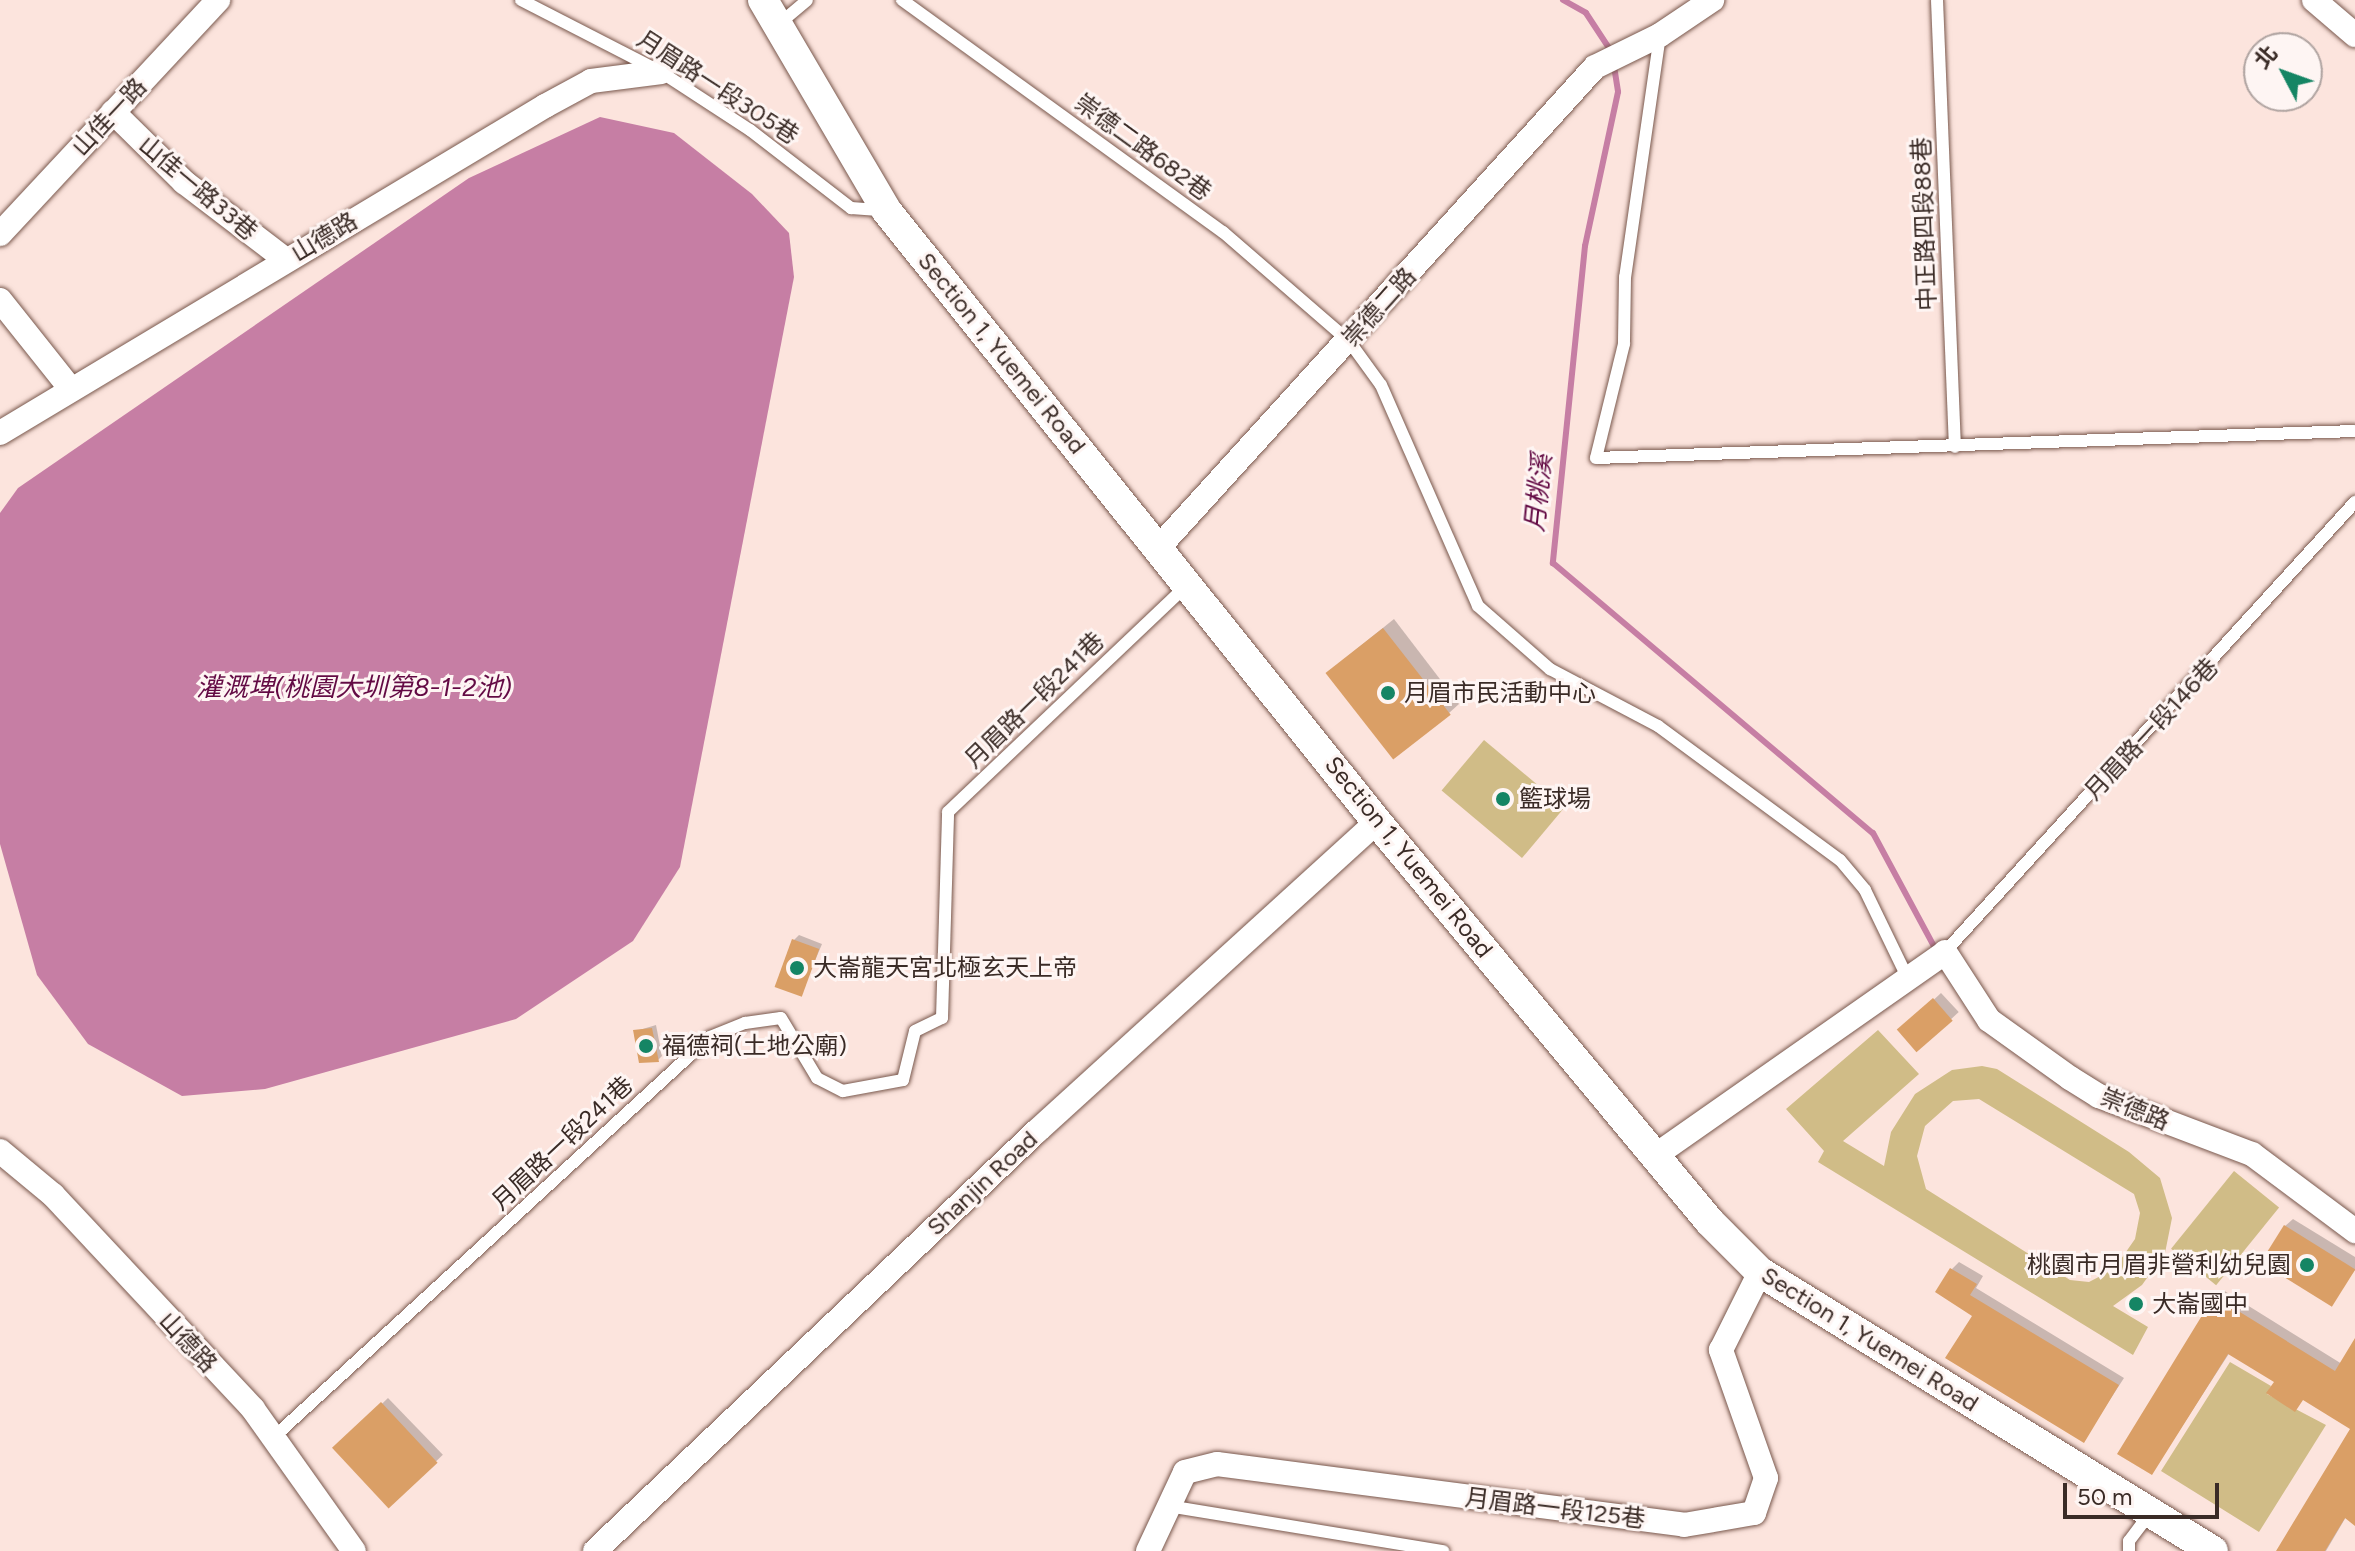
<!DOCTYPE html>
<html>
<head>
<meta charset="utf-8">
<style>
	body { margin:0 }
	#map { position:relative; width:2355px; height:1551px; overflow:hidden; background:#fce4dd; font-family:Figtree,"Noto Sans TC",sans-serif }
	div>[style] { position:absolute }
	.green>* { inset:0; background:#d0bc87; transform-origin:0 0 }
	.water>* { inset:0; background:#c67ea4 }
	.shadow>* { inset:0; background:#0003; transform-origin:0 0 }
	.stream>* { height:6px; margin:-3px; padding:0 3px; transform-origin:3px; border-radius:3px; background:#c67ea4 }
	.building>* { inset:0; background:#da9f66; transform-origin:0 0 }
	.roads { filter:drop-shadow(0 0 2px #79584d) drop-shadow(0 0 2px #79584d) }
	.service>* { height:12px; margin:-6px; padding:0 6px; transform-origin:6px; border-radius:6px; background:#fff }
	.minor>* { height:24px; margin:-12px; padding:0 12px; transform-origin:12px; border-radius:12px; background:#fff }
	.tertiary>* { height:30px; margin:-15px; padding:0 15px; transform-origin:15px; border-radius:15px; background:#fff }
	.dots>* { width:22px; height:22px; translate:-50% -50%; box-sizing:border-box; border:4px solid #fef5f3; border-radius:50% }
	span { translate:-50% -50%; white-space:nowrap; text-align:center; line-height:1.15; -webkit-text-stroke:6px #fef5f3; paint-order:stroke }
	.street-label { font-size:24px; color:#3a2b26 }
	.poi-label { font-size:24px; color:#3a2b26 }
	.left { translate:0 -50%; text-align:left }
	.right { translate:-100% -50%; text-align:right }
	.water-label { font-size:26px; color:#630a44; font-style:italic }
	.north { position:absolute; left:2243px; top:32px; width:80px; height:80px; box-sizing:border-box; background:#fef5f3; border:2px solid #b0a4a1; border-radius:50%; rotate:311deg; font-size:22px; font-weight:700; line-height:32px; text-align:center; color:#3a2b26 }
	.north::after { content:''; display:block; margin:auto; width:28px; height:36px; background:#158564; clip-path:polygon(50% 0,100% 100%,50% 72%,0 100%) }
	.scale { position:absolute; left:2063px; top:1483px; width:156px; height:36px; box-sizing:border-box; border:4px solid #3a2b26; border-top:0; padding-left:10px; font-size:24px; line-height:28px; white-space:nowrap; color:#3a2b26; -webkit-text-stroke:6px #fef5f3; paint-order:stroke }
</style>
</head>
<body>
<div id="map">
	<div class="green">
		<div style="left:1484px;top:740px;width:105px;height:66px;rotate:40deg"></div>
		<div style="clip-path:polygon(evenodd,1878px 1030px,1919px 1074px,1843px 1141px,1884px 1166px,1891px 1132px,1915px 1094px,1952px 1070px,1982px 1066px,1997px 1069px,2129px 1152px,2160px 1178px,2172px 1218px,2165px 1253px,2142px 1285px,2113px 1306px,2148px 1327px,2133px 1355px,1818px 1162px,1824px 1151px,1786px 1109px,1878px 1030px,1979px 1099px,2134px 1194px,2140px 1213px,2135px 1239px,2114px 1269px,2089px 1282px,2070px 1280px,1926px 1189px,1917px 1156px,1925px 1126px,1953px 1101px,1979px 1099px)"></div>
		<div style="left:2234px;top:1171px;width:58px;height:100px;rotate:39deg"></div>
		<div style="clip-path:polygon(2230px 1362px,2271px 1386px,2267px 1394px,2326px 1425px,2259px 1532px,2161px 1471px)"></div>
	</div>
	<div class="water">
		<div style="clip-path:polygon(600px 117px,674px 133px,752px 194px,789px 233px,794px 277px,680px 867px,633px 941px,516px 1019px,265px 1089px,182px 1096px,88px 1044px,37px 975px,0 844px,0 513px,18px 488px,469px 178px)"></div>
	</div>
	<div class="shadow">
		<div style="clip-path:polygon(1394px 619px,1459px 704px,1449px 713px,1328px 672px)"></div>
		<div style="clip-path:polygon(799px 935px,822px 944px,801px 994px,794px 940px)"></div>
		<div style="left:1941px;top:993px;width:26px;height:55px;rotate:47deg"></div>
		<div style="clip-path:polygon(656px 1025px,662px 1056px,658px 1060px,636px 1031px)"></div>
		<div style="clip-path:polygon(2293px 1219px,2355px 1257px,2355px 1270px,2331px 1303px,2285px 1226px)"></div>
		<div style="clip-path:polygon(1959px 1262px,1983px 1276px,1976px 1288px,2124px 1378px,2084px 1440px,1974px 1316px,1952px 1269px)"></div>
		<div style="clip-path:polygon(2223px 1290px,2342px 1364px,2355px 1343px,2355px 1524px,2346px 1517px,2326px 1551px,2278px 1551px,2353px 1428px,2230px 1352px,2152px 1473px,2215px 1297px)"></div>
		<div style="left:388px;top:1398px;width:79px;height:73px;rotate:46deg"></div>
	</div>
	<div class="stream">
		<div style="left:1563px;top:0;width:26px;rotate:29deg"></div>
		<div style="left:1586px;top:13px;width:45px;rotate:56.7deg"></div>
		<div style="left:1614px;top:66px;width:26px;rotate:81deg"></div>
		<div style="left:1618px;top:92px;width:157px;rotate:102.1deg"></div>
		<div style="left:1585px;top:246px;width:319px;rotate:95.8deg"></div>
		<div style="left:1553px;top:563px;width:419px;rotate:40.2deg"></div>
		<div style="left:1873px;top:833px;width:131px;rotate:61.7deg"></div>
	</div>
	<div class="building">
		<div style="left:1383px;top:628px;width:110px;height:73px;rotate:52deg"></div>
		<div style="left:792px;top:939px;width:29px;height:51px;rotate:20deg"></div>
		<div style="left:1933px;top:998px;width:30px;height:48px;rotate:49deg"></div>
		<div style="clip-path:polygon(652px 1028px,659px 1062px,639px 1063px,633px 1030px)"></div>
		<div style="left:2284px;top:1225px;width:84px;height:44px;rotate:32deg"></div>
		<div style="clip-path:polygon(1950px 1268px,1977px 1284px,1970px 1295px,2119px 1385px,2084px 1443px,1945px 1358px,1972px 1316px,1935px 1292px)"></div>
		<div style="clip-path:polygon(2214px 1296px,2335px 1371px,2355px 1338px,2355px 1526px,2345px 1518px,2325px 1551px,2276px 1551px,2350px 1429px,2303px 1400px,2295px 1412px,2266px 1393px,2274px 1382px,2228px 1354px,2152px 1475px,2117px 1454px)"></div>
		<div style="left:381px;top:1402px;width:83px;height:67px;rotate:47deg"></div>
	</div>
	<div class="roads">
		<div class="service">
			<div style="left:521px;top:0;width:157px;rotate:27.2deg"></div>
			<div style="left:661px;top:72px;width:106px;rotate:33.1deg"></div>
			<div style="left:750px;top:130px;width:128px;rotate:37.7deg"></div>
			<div style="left:851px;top:208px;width:31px;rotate:4deg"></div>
			<div style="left:902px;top:0;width:396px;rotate:35.9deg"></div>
			<div style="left:1223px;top:232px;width:167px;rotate:40.9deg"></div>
			<div style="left:1349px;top:341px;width:54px;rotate:54deg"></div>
			<div style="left:1381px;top:385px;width:241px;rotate:66.3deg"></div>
			<div style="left:1478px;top:606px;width:96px;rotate:41.2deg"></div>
			<div style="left:1550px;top:669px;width:122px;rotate:27.8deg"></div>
			<div style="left:1658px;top:726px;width:226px;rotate:36.4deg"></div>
			<div style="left:1840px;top:860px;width:39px;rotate:50deg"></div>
			<div style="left:1865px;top:890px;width:97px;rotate:64.2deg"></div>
			<div style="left:1937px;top:0;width:447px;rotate:87.7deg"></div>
			<div style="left:780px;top:23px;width:35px;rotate:-40deg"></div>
			<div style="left:1660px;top:35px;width:245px;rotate:98.2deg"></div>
			<div style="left:1625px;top:277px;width:67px;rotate:90.9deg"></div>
			<div style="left:1624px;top:344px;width:117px;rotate:103.8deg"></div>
			<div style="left:1596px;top:458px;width:759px;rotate:-2.04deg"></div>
			<div style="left:1943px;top:954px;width:612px;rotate:-47.65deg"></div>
			<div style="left:275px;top:1436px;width:590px;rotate:-42.53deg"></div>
			<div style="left:710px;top:1037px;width:38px;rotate:-22deg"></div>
			<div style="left:745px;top:1023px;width:36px;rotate:-8deg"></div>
			<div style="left:781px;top:1018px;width:70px;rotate:59deg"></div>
			<div style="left:817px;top:1078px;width:29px;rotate:27deg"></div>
			<div style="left:843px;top:1091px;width:61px;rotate:-10.4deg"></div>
			<div style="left:903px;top:1080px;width:50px;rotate:-76.2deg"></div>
			<div style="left:915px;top:1031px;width:30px;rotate:-26deg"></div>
			<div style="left:942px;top:1018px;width:206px;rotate:-88.3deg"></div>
			<div style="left:948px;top:812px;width:330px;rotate:-43.5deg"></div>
			<div style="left:1168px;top:1506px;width:279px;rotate:9.3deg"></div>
			<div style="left:2129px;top:1551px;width:10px;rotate:-90deg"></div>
			<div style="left:2129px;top:1541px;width:35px;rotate:-53deg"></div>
		</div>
		<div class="minor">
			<div style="left:2314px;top:0;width:54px;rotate:40.5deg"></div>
			<div style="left:113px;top:112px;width:100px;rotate:44.6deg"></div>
			<div style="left:184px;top:182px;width:128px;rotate:37.4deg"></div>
			<div style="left:0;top:234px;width:320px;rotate:-47deg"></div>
			<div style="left:0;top:300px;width:112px;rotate:51.5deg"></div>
			<div style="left:0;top:433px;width:636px;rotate:-30.96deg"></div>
			<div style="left:545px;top:106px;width:52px;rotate:-28.5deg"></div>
			<div style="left:591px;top:81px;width:71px;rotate:-7.3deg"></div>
			<div style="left:1160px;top:546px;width:647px;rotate:-47.76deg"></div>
			<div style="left:1595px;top:67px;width:72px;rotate:-26.2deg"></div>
			<div style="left:1660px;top:35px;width:63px;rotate:-33.9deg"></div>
			<div style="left:1945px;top:952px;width:81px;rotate:57.1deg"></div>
			<div style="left:1989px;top:1020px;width:100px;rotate:35.6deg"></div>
			<div style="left:2070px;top:1078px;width:34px;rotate:32deg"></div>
			<div style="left:2099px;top:1096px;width:164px;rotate:20.8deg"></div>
			<div style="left:2252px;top:1154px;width:129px;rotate:36.8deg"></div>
			<div style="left:0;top:1151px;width:69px;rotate:39.7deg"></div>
			<div style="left:53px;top:1195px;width:293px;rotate:46.9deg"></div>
			<div style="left:253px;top:1409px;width:174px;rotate:54.6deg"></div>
			<div style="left:1656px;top:1155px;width:350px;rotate:-35deg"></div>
			<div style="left:595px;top:1551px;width:610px;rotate:-43.54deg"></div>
			<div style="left:1037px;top:1131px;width:459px;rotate:-42.3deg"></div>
			<div style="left:1148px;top:1551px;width:87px;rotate:-64.9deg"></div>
			<div style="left:1185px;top:1472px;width:33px;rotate:-14deg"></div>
			<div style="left:1217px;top:1464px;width:471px;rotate:7.4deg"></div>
			<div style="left:1684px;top:1525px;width:71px;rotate:-9.7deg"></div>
			<div style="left:1754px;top:1513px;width:37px;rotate:-71deg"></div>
			<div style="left:1766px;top:1478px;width:136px;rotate:-109.4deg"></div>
			<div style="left:1721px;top:1350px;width:87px;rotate:-63.4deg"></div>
		</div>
		<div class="tertiary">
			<div style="left:763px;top:0;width:243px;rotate:59.6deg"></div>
			<div style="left:886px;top:210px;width:785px;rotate:51.26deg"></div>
			<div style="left:1377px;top:822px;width:520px;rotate:50.22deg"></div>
			<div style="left:1710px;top:1222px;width:71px;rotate:45deg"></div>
			<div style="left:1760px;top:1272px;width:532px;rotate:31.63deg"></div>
		</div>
	</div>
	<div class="dots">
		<div style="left:1388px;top:693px;background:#158564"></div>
		<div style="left:1503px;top:799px;background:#158564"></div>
		<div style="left:797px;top:968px;background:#158564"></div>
		<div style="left:646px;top:1046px;background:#158564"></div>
		<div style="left:2307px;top:1265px;background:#158564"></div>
		<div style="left:2136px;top:1304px;background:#158564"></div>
	</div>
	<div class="street-label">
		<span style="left:718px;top:87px;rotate:33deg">月眉路一段305巷</span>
		<span style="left:109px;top:117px;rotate:-47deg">山佳一路</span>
		<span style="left:1143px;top:147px;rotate:36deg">崇德二路682巷</span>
		<span style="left:198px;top:188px;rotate:40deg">山佳一路33巷</span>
		<span style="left:1924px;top:224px;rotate:-92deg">中正路四段88巷</span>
		<span style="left:324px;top:237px;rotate:-31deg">山德路</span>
		<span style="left:1379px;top:307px;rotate:-48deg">崇德二路</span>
		<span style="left:1002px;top:353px;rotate:51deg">Section 1, Yuemei Road</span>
		<span style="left:1034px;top:700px;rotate:-44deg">月眉路一段241巷</span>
		<span style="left:2151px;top:729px;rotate:-47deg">月眉路一段146巷</span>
		<span style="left:1409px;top:857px;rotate:51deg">Section 1, Yuemei Road</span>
		<span style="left:2135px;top:1109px;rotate:22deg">崇德路</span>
		<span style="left:562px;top:1143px;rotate:-43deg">月眉路一段241巷</span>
		<span style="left:982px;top:1183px;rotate:-43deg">Shanjin Road</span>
		<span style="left:1870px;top:1339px;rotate:32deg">Section 1, Yuemei Road</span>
		<span style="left:188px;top:1342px;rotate:47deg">山德路</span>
		<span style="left:1555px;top:1508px;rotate:7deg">月眉路一段125巷</span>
	</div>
	<div class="poi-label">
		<span class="left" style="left:1404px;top:693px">月眉市民活動中心</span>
		<span class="left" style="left:1519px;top:799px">籃球場</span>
		<span class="left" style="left:813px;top:968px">大崙龍天宮北極玄天上帝</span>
		<span class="left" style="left:662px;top:1046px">福德祠(土地公廟)</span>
		<span class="right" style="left:2291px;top:1265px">桃園市月眉非營利幼兒園</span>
		<span class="left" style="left:2152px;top:1304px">大崙國中</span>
	</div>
	<div class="water-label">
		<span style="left:1539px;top:493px;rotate:-84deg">月桃溪</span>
		<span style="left:354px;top:688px">灌溉埤(桃園大圳第8-1-2池)</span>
	</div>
	<div class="north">北</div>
	<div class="scale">50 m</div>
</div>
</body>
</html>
